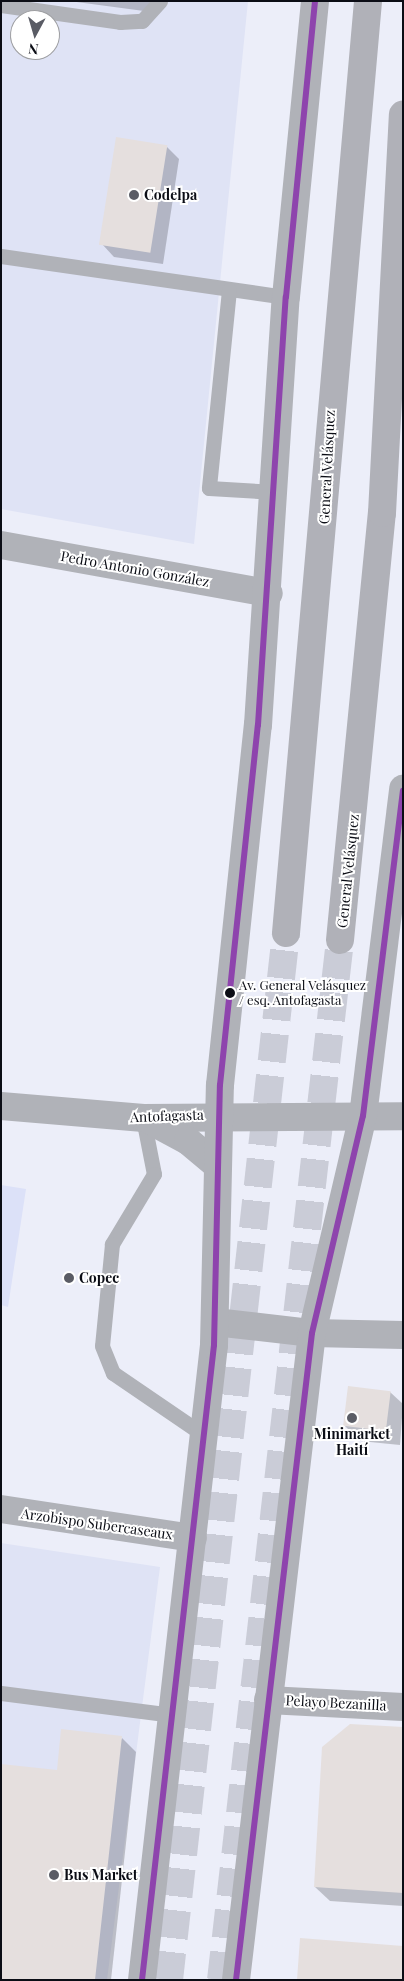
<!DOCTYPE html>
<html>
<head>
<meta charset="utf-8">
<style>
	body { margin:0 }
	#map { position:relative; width:404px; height:1981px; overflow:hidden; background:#eceef9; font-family:"Playfair Display",serif }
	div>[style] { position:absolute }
	.built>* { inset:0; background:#dfe3f5 }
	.green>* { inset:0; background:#dce1f8 }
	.shadow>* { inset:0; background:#0003 }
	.building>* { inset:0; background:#e5dfde; transform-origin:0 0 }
	.highway-tunnel>* { height:28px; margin-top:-14px; transform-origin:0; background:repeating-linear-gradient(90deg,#caccd7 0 28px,transparent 0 42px) }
	.lane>* { height:15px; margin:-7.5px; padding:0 7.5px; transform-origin:7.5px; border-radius:7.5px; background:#b0b2b8 }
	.street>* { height:28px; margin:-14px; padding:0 14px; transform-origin:14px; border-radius:14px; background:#b0b2b8 }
	.secondary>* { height:28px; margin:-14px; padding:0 14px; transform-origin:14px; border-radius:14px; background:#b0b2b8 }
	.highway>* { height:28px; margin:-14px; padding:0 14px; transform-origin:14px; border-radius:14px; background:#b0b1b8 }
	.bus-1>* { height:6px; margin:-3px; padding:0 3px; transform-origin:3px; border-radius:3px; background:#8e44ad }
	.dots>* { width:14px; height:14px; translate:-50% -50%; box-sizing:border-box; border:2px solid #fff; border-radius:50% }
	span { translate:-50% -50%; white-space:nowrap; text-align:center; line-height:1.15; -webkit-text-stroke:4px #fff; paint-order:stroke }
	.bus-label { font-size:13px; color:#0b0d15 }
	.left { translate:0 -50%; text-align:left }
	.poi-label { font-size:14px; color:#0b0d15; font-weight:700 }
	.street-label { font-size:14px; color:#0b0d15 }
	.frame { position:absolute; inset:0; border:2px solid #0b0d15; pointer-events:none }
	.north { position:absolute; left:10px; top:10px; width:50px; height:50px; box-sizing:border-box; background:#fff; border:1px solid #9d9ea1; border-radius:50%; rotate:186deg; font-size:14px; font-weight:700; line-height:20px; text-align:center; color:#0b0d15 }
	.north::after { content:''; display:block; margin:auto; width:18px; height:22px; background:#5a5c65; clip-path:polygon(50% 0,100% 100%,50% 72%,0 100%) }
</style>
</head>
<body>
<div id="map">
	<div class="built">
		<div style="clip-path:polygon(evenodd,1px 1px,248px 1px,194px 544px,1px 509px,1px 1px,20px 20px,50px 20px,50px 50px,20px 50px,20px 20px)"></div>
		<div style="clip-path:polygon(1px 1543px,160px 1567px,107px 1980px,1px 1980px)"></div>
	</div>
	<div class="green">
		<div style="clip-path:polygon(1px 1185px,26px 1189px,8px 1307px,1px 1305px)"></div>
	</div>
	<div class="shadow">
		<div style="clip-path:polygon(69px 1px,160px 1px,159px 13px)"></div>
		<div style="clip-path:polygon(166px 146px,179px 159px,163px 264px,114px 257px,102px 244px)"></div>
		<div style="clip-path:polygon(390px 1392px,403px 1404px,400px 1445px,360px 1441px,345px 1426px)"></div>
		<div style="clip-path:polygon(403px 1729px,403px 1906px,330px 1901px,315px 1887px)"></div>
		<div style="clip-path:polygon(122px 1738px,136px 1752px,111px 1980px,1px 1980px)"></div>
	</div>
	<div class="building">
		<div style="left:116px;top:137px;width:52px;height:109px;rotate:9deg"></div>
		<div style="left:348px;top:1386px;width:43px;height:40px;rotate:7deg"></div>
		<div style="clip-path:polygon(350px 1724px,403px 1727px,403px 1893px,314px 1887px,322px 1747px)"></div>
		<div style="clip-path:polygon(61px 1729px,122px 1736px,95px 1980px,1px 1980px,1px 1764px,57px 1770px)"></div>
		<div style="clip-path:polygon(300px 1938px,403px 1946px,403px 1980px,297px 1980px)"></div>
	</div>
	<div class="highway-tunnel">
		<div style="left:169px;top:1980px;width:1054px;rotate:-83.62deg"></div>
		<div style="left:221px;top:1980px;width:1047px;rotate:-83.47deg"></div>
	</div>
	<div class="lane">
		<div style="left:1px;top:5px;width:120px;rotate:8.1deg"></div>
		<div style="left:120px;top:22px;width:22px;rotate:-3deg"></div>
		<div style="left:142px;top:21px;width:27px;rotate:-48deg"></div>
		<div style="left:1px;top:256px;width:288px;rotate:8.2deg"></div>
		<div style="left:229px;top:290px;width:199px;rotate:95.8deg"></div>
		<div style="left:209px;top:488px;width:66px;rotate:3.5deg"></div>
		<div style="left:143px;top:1118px;width:57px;rotate:78.9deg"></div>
		<div style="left:154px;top:1174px;width:82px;rotate:121deg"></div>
		<div style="left:112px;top:1244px;width:102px;rotate:95.6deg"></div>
		<div style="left:102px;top:1346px;width:29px;rotate:68deg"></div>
		<div style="left:113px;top:1373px;width:110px;rotate:34.3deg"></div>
		<div style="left:1px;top:1693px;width:173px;rotate:7.3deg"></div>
	</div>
	<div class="street">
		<div style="left:1px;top:545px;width:272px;rotate:10.2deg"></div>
		<div style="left:1px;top:1509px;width:194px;rotate:8.6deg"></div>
		<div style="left:268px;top:1700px;width:135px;rotate:3deg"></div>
	</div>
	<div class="secondary">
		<div style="left:1px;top:1106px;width:143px;rotate:4.8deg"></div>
		<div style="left:143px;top:1118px;width:260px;rotate:-0.4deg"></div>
		<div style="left:145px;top:1118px;width:49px;rotate:28.1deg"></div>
		<div style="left:188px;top:1141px;width:39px;rotate:40deg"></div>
		<div style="left:215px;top:1322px;width:98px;rotate:6.5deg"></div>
		<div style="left:312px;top:1333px;width:91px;rotate:1.3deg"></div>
		<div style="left:142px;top:1980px;width:639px;rotate:-83.53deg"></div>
		<div style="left:214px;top:1345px;width:260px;rotate:-88.7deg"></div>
		<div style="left:220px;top:1085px;width:362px;rotate:-84deg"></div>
		<div style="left:258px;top:725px;width:429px;rotate:-86.3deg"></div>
		<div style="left:286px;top:297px;width:297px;rotate:-84.4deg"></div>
		<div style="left:236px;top:1980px;width:651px;rotate:-83.3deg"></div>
		<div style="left:312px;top:1333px;width:223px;rotate:-76.8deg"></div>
		<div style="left:363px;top:1116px;width:330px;rotate:-83deg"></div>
	</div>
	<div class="highway">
		<div style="left:286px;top:933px;width:936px;rotate:-84.97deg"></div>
		<div style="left:340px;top:940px;width:429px;rotate:-84.4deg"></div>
		<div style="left:382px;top:513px;width:399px;rotate:-87deg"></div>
	</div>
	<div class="bus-1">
		<div style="left:142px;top:1980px;width:639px;rotate:-83.53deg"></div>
		<div style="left:214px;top:1345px;width:260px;rotate:-88.7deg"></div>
		<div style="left:220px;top:1085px;width:362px;rotate:-84deg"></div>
		<div style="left:258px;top:725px;width:429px;rotate:-86.3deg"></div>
		<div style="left:286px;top:297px;width:297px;rotate:-84.4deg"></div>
		<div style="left:236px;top:1980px;width:651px;rotate:-83.3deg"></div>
		<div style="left:312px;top:1333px;width:223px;rotate:-76.8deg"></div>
		<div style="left:363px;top:1116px;width:328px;rotate:-83deg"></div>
	</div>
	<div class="dots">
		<div style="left:134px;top:195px;background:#5a5c65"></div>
		<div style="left:230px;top:993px;background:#0b0d15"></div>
		<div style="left:69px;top:1278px;background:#5a5c65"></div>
		<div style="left:352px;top:1418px;background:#5a5c65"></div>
		<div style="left:54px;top:1875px;background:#5a5c65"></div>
	</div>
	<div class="bus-label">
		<span class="left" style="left:239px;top:993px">Av. General Velásquez<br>/ esq. Antofagasta</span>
	</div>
	<div class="poi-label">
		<span class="left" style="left:144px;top:195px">Codelpa</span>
		<span class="left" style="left:79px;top:1278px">Copec</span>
		<span style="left:352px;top:1442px">Minimarket<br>Haití</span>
		<span class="left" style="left:64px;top:1875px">Bus Market</span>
	</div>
	<div class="street-label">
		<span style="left:327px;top:467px;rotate:-87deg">General Velásquez</span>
		<span style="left:135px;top:569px;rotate:10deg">Pedro Antonio González</span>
		<span style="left:348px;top:871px;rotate:-84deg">General Velásquez</span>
		<span style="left:167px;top:1116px;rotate:-2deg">Antofagasta</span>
		<span style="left:97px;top:1524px;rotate:8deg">Arzobispo Subercaseaux</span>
		<span style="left:336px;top:1703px;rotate:3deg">Pelayo Bezanilla</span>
	</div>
	<div class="frame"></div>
	<div class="north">N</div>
</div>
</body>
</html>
